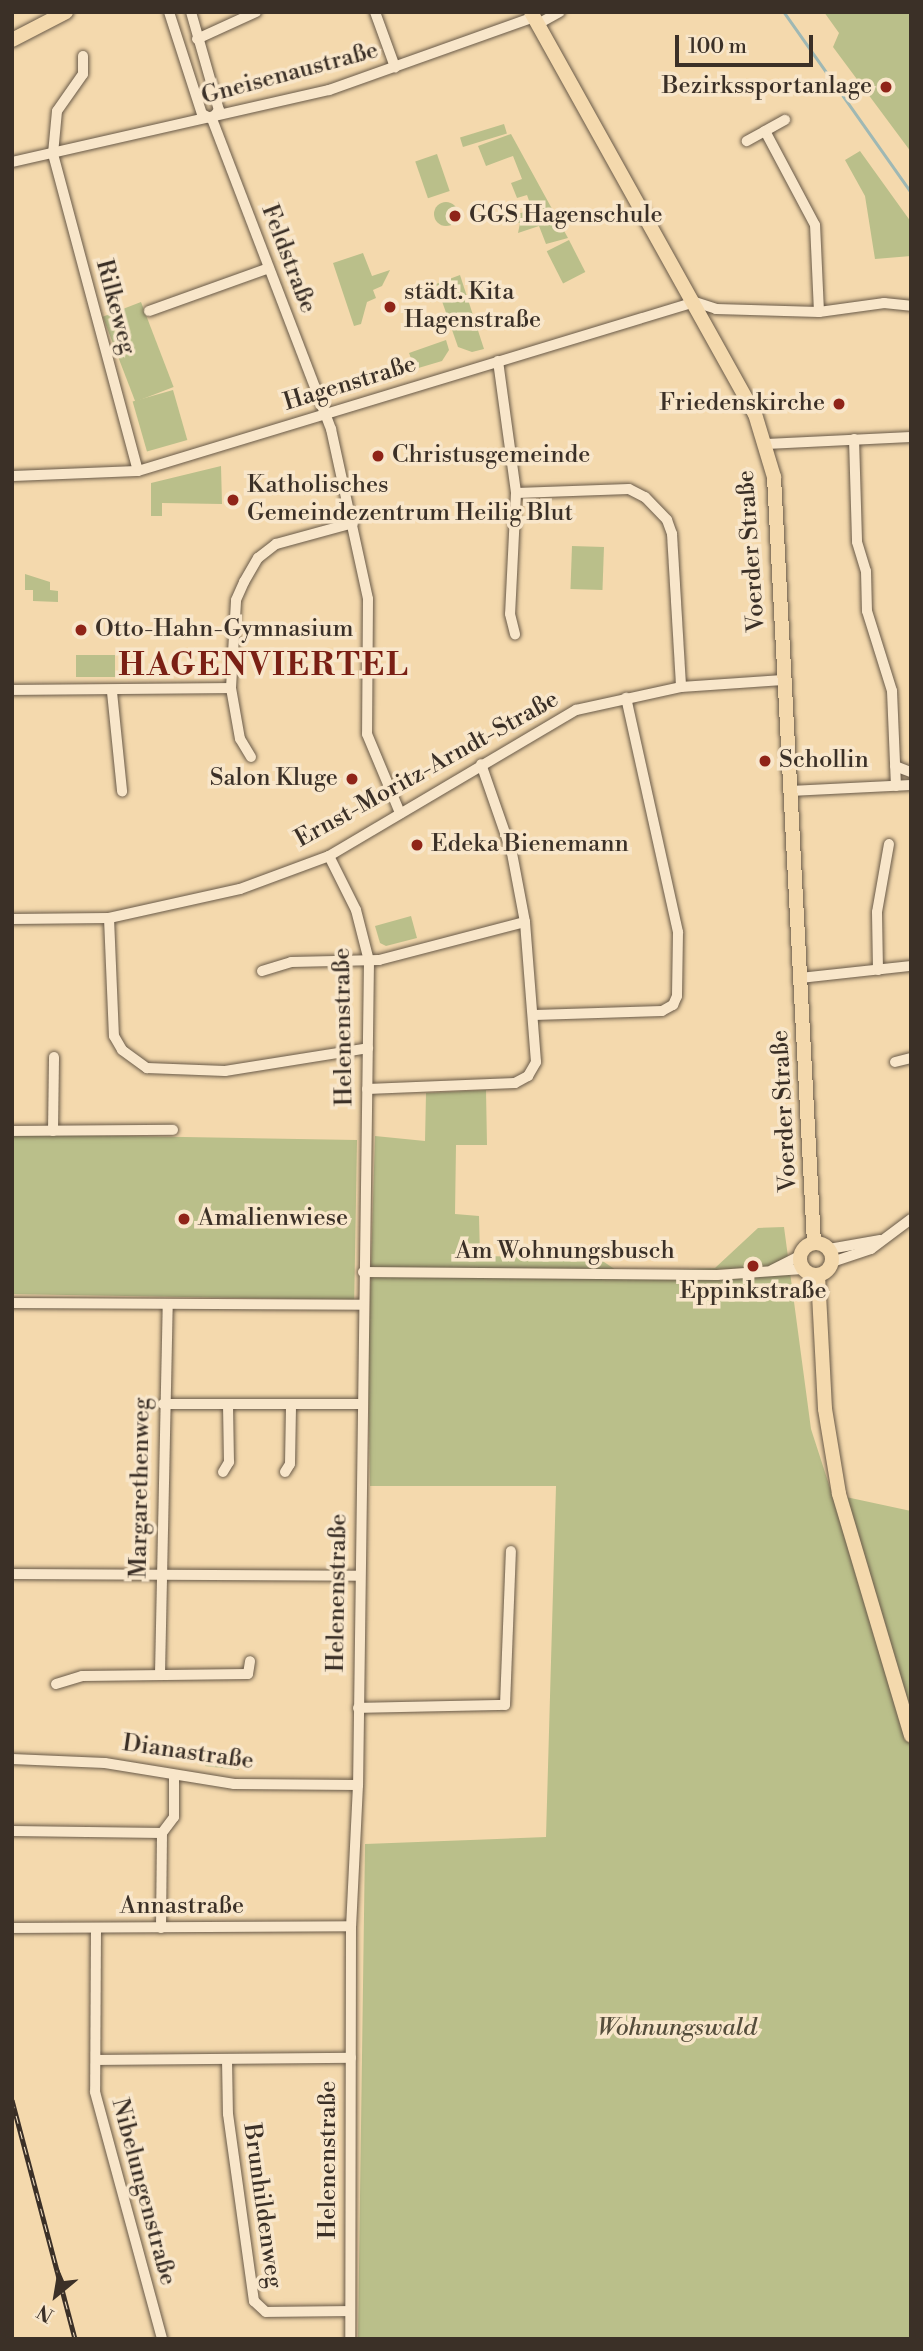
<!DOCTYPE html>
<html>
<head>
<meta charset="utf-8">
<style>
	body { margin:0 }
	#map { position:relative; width:923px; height:2351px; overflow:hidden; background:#f4d9ad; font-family:"Libre Bodoni",serif }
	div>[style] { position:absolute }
	.green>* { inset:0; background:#babf8a; transform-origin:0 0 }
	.round { border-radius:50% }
	.stream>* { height:2.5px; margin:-1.25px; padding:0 1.25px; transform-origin:1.25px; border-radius:1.25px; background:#9fb8b4 }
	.roads { filter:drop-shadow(0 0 2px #695a48) drop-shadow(0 0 2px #695a48) }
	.minor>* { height:10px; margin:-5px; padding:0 5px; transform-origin:5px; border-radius:5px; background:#f8e6ca }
	.major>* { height:14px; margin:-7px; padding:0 7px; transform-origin:7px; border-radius:7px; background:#f4d9ad }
	.major>.ring { margin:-7px; padding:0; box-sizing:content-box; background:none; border:14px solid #f4d9ad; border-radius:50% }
	.rail>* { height:5px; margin-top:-2.5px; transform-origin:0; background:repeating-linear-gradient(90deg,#f8e6ca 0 8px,#3b3027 0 16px); box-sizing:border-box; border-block:2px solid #3b3027 }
	.dots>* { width:19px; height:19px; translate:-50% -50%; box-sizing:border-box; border:4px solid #f8e6ca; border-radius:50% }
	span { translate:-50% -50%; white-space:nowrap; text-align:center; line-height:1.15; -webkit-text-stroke:7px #f8e6ca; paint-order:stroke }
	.street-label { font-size:24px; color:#3b3027 }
	.poi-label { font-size:24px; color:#3b3027 }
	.right { translate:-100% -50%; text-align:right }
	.left { translate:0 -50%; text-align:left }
	.park-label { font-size:24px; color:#544d3b; font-style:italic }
	.district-label { font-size:32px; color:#7a1f14; font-weight:700; letter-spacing:2px }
	.frame { position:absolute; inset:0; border:14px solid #3b3027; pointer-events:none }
	.north { position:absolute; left:21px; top:2260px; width:70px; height:70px; -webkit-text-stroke:5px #f8e6ca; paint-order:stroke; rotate:210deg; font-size:19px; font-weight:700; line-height:28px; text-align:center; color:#3b3027 }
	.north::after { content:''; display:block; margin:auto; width:24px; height:32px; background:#3b3027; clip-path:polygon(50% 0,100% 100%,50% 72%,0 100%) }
	.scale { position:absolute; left:675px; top:35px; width:138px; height:32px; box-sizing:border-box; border:4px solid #3b3027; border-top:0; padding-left:9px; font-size:21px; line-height:24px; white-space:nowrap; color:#3b3027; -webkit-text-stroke:5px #f8e6ca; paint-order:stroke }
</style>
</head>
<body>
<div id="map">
	<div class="green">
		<div style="clip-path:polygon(824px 12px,911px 12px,911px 152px,833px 47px,839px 33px)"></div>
		<div style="left:504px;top:124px;width:10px;height:46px;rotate:73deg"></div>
		<div style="clip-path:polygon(511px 134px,568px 238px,546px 244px,539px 226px,518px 233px,520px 223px,512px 222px,510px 217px,532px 209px,527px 195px,517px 198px,511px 183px,522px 179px,513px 156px,486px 166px,478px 146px)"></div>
		<div style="clip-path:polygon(860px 151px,911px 222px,911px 256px,875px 259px,865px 196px,845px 160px)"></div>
		<div style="left:437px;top:154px;width:39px;height:23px;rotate:71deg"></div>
		<div class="round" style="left:434px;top:202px;width:24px;height:24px"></div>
		<div style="left:569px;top:240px;width:36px;height:25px;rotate:63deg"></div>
		<div style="clip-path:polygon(363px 253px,372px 276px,390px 270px,382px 286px,373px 290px,376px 298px,367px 302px,361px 324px,354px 326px,333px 263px)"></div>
		<div style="clip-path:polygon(460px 275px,484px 349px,472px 352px,458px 347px,436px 284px)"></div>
		<div style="left:141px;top:302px;width:91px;height:41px;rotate:69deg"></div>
		<div style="clip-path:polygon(446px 340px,449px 350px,442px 361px,415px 369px,409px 353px)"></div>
		<div style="left:173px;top:390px;width:52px;height:42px;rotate:74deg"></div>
		<div style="clip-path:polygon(221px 466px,222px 504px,162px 503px,162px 516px,151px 516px,151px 483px)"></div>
		<div style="left:572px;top:546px;width:32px;height:43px;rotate:2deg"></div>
		<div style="clip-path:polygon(25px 574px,50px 582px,50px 590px,58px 591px,58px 602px,33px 601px,33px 590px,25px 590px)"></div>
		<div style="left:76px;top:655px;width:39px;height:22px"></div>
		<div style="clip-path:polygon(411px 916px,417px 938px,386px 946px,380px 943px,375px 926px)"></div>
		<div style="clip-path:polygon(486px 1090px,487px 1145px,456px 1145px,455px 1214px,479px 1216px,480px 1256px,598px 1258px,619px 1272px,715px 1268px,758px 1228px,784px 1227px,811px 1429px,832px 1494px,911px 1511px,911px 2339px,358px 2339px,365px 1844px,546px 1837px,556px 1486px,370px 1486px,368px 1364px,375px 1136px,425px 1141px,426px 1093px)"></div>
		<div style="left:357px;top:1140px;width:160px;height:345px;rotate:91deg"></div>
		<div style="left:207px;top:1750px;width:34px;height:16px;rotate:7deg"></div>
	</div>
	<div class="stream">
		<div style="left:784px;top:12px;width:220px;rotate:54.8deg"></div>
	</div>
	<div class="roads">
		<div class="minor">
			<div style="left:169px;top:12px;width:107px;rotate:72.1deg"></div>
			<div style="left:202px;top:114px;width:11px;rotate:27deg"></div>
			<div style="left:212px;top:119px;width:332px;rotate:69deg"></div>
			<div style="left:331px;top:429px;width:174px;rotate:77.7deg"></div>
			<div style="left:368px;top:599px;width:135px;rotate:90.4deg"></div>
			<div style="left:367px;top:734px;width:86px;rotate:67.3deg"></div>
			<div style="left:191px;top:12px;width:102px;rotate:74.1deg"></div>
			<div style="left:219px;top:110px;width:11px;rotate:128deg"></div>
			<div style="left:375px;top:12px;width:59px;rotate:70deg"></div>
			<div style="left:538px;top:24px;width:25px;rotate:-29deg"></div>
			<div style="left:197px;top:39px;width:65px;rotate:-24.6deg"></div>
			<div style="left:83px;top:56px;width:18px;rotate:90deg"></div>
			<div style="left:83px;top:74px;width:45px;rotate:125.1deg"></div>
			<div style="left:57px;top:111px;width:43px;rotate:95.3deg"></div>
			<div style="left:53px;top:154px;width:328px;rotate:75deg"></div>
			<div style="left:765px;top:131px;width:23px;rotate:-29deg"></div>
			<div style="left:12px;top:162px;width:325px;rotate:-12.8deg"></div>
			<div style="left:329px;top:90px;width:218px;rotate:-19.6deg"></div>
			<div style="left:149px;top:311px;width:127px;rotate:-19.7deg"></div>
			<div style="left:819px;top:312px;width:66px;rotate:-7.9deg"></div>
			<div style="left:884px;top:303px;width:27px;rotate:6deg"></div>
			<div style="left:498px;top:361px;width:133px;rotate:82.2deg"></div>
			<div style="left:516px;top:493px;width:121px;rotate:92.8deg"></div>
			<div style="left:510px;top:614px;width:21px;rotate:76deg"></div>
			<div style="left:854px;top:439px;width:103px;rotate:88.3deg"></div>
			<div style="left:857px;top:542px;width:30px;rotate:73deg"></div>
			<div style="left:866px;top:571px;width:40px;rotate:88.6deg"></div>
			<div style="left:867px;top:611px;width:84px;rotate:72.6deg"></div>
			<div style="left:892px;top:691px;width:95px;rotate:87.6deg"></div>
			<div style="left:766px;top:444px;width:145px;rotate:-2.8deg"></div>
			<div style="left:12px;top:476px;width:126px;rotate:-2.3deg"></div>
			<div style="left:138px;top:471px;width:582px;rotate:-16.88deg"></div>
			<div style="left:695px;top:302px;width:22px;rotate:18deg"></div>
			<div style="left:716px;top:309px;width:103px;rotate:1.7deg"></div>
			<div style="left:819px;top:312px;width:87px;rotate:-92.6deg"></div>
			<div style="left:815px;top:225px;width:106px;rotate:-118deg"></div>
			<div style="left:765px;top:131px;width:21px;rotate:151deg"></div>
			<div style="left:516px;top:493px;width:113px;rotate:-2deg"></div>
			<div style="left:629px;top:489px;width:18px;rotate:27deg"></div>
			<div style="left:645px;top:497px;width:32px;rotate:46deg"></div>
			<div style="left:667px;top:520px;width:15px;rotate:70deg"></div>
			<div style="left:672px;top:534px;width:153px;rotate:86.6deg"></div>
			<div style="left:12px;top:690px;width:219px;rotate:-0.5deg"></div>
			<div style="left:112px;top:692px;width:100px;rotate:84.2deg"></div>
			<div style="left:251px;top:757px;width:21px;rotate:-121deg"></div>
			<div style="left:240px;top:739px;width:52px;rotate:-100deg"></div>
			<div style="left:231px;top:688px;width:88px;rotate:-86.7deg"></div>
			<div style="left:236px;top:600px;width:20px;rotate:-66deg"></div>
			<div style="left:244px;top:582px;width:28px;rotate:-60deg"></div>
			<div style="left:258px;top:558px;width:23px;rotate:-38deg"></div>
			<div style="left:276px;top:544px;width:80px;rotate:-15.3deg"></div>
			<div style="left:895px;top:766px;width:17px;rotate:21deg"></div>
			<div style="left:790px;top:791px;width:121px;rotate:-2.8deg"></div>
			<div style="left:329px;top:856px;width:60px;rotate:63.4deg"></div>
			<div style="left:356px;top:910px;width:53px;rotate:75.7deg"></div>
			<div style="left:369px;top:961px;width:824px;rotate:90.76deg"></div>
			<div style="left:358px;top:1785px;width:141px;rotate:92.8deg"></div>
			<div style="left:351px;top:1926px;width:413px;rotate:90.1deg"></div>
			<div style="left:109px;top:918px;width:118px;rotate:87.6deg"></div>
			<div style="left:114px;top:1036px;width:16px;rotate:60deg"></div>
			<div style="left:122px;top:1050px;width:31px;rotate:36deg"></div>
			<div style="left:147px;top:1068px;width:78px;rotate:2.2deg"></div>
			<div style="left:225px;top:1071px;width:145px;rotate:-9.1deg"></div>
			<div style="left:12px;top:919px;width:97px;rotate:-0.6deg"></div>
			<div style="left:109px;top:918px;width:134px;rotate:-12.5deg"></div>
			<div style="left:240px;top:889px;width:95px;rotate:-20.3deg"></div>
			<div style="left:329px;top:856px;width:287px;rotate:-30.6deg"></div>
			<div style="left:576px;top:710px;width:107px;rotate:-12.4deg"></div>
			<div style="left:681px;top:687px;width:102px;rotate:-3.9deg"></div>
			<div style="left:878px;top:970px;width:58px;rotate:-91deg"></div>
			<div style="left:877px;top:912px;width:69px;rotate:-80deg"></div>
			<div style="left:262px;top:971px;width:30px;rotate:-17deg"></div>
			<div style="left:291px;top:962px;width:88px;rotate:-1.3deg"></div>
			<div style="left:379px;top:960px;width:151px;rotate:-14.6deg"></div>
			<div style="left:800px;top:978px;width:112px;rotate:-6.2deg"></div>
			<div style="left:534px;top:1015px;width:128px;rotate:-1.8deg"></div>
			<div style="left:662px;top:1011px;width:13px;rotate:-29deg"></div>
			<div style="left:673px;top:1005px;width:10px;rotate:-66deg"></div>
			<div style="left:677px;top:996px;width:64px;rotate:-89.1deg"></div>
			<div style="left:678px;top:932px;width:240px;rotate:-102.5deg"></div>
			<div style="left:895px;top:1062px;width:16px;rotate:-14deg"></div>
			<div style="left:367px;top:1089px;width:148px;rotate:-2.3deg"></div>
			<div style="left:515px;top:1083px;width:15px;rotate:-28deg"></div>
			<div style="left:528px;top:1076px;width:16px;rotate:-60deg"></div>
			<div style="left:536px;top:1062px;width:140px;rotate:-94.5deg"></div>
			<div style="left:525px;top:922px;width:70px;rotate:-100.7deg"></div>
			<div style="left:512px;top:853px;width:94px;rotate:-109.2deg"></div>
			<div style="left:12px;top:1131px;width:161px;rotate:-0.4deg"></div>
			<div style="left:53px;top:1131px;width:74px;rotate:-89.2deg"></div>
			<div style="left:829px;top:1249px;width:52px;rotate:-10deg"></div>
			<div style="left:832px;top:1262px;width:41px;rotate:-18.4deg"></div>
			<div style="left:871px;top:1249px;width:50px;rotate:-36.9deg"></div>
			<div style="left:772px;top:1270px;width:30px;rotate:-27deg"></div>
			<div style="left:363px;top:1272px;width:354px;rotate:0.5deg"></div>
			<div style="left:717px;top:1275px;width:86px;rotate:-4deg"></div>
			<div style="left:12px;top:1303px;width:350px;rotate:0.3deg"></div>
			<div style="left:163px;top:1404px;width:198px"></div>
			<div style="left:223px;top:1472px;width:12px;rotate:-59deg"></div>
			<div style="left:229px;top:1462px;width:58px;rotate:-91deg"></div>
			<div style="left:285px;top:1472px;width:9px;rotate:-58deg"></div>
			<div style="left:290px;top:1464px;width:60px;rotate:-89deg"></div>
			<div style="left:12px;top:1574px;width:347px;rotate:0.3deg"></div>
			<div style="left:160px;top:1674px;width:370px;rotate:-88.8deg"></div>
			<div style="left:56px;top:1684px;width:27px;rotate:-17deg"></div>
			<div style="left:82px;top:1676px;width:166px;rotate:-0.7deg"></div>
			<div style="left:248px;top:1674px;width:13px;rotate:-81deg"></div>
			<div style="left:358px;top:1708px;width:147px;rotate:-1.2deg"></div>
			<div style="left:505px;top:1705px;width:154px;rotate:-87.8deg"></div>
			<div style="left:12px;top:1759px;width:93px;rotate:2.5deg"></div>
			<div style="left:105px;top:1763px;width:131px;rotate:9.2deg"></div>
			<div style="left:234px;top:1784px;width:124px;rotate:0.5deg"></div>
			<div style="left:12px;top:1831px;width:150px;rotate:0.8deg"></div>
			<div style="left:162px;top:1833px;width:20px;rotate:-53deg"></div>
			<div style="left:174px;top:1817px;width:42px;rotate:-90deg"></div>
			<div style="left:12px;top:1928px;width:339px;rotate:-0.3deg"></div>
			<div style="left:96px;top:1928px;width:164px;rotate:90.3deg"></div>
			<div style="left:95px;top:2092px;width:256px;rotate:74.8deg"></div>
			<div style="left:161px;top:1928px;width:95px;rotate:-89.4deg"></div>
			<div style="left:227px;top:2059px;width:55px;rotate:89deg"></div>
			<div style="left:228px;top:2114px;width:189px;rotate:82.1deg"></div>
			<div style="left:254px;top:2301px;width:16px;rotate:43deg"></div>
			<div style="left:266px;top:2312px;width:83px;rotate:-0.7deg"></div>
			<div style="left:97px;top:2060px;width:254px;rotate:-0.5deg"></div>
		</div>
		<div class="major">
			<div style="left:531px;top:12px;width:460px;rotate:60.9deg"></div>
			<div style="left:755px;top:414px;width:66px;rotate:73.2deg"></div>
			<div style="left:774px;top:477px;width:766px;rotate:87.01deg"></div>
			<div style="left:12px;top:40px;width:61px;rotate:-27.4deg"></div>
			<div class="ring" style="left:800px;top:1243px;width:18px;height:18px"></div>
			<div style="left:818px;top:1275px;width:134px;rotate:87deg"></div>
			<div style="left:825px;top:1409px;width:86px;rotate:80.6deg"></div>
			<div style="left:839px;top:1494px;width:252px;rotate:73.4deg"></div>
		</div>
	</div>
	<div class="rail">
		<div style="left:12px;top:2100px;width:247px;rotate:75.2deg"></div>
	</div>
	<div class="dots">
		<div style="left:886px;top:87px;background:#8f2418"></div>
		<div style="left:455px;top:216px;background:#8f2418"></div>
		<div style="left:390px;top:307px;background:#8f2418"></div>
		<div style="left:839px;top:404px;background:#8f2418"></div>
		<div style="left:378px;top:456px;background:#8f2418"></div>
		<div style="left:233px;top:500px;background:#8f2418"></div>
		<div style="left:81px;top:630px;background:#8f2418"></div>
		<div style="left:765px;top:761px;background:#8f2418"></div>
		<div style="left:352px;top:779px;background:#8f2418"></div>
		<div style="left:417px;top:845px;background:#8f2418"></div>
		<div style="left:184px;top:1219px;background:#8f2418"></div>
		<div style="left:753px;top:1266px;background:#8f2418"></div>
	</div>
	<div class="street-label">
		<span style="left:290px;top:74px;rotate:-15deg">Gneisenaustraße</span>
		<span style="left:288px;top:259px;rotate:69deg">Feldstraße</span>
		<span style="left:115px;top:307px;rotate:75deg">Rilkeweg</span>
		<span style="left:350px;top:384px;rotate:-17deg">Hagenstraße</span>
		<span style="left:752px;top:551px;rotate:-94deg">Voerder Straße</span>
		<span style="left:427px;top:770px;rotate:-29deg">Ernst-Moritz-Arndt-Straße</span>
		<span style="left:344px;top:1027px;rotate:-91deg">Helenenstraße</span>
		<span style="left:785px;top:1111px;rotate:-93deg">Voerder Straße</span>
		<span style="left:565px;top:1252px">Am Wohnungsbusch</span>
		<span style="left:141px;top:1488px;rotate:-89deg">Margarethenweg</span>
		<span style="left:338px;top:1593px;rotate:-89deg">Helenenstraße</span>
		<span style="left:188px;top:1753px;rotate:8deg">Dianastraße</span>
		<span style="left:182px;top:1907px">Annastraße</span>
		<span style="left:329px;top:2160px;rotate:-90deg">Helenenstraße</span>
		<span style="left:143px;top:2192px;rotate:75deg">Nibelungenstraße</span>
		<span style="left:262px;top:2206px;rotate:82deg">Brunhildenweg</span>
	</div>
	<div class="poi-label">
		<span class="right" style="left:872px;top:87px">Bezirkssportanlage</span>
		<span class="left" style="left:469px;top:216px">GGS Hagenschule</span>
		<span class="left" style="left:404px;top:307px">städt. Kita<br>Hagenstraße</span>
		<span class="right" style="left:825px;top:404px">Friedenskirche</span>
		<span class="left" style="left:392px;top:456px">Christusgemeinde</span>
		<span class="left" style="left:247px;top:500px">Katholisches<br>Gemeindezentrum Heilig Blut</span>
		<span class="left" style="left:95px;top:630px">Otto-Hahn-Gymnasium</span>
		<span class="left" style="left:779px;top:761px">Schollin</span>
		<span class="right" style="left:338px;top:779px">Salon Kluge</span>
		<span class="left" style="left:431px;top:845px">Edeka Bienemann</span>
		<span class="left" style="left:198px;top:1219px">Amalienwiese</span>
		<span style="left:753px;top:1292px">Eppinkstraße</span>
	</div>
	<div class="park-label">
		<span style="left:677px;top:2029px">Wohnungswald</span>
	</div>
	<div class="district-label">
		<span style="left:264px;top:665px">HAGENVIERTEL</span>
	</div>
	<div class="frame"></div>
	<div class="north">N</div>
	<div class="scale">100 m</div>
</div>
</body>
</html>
